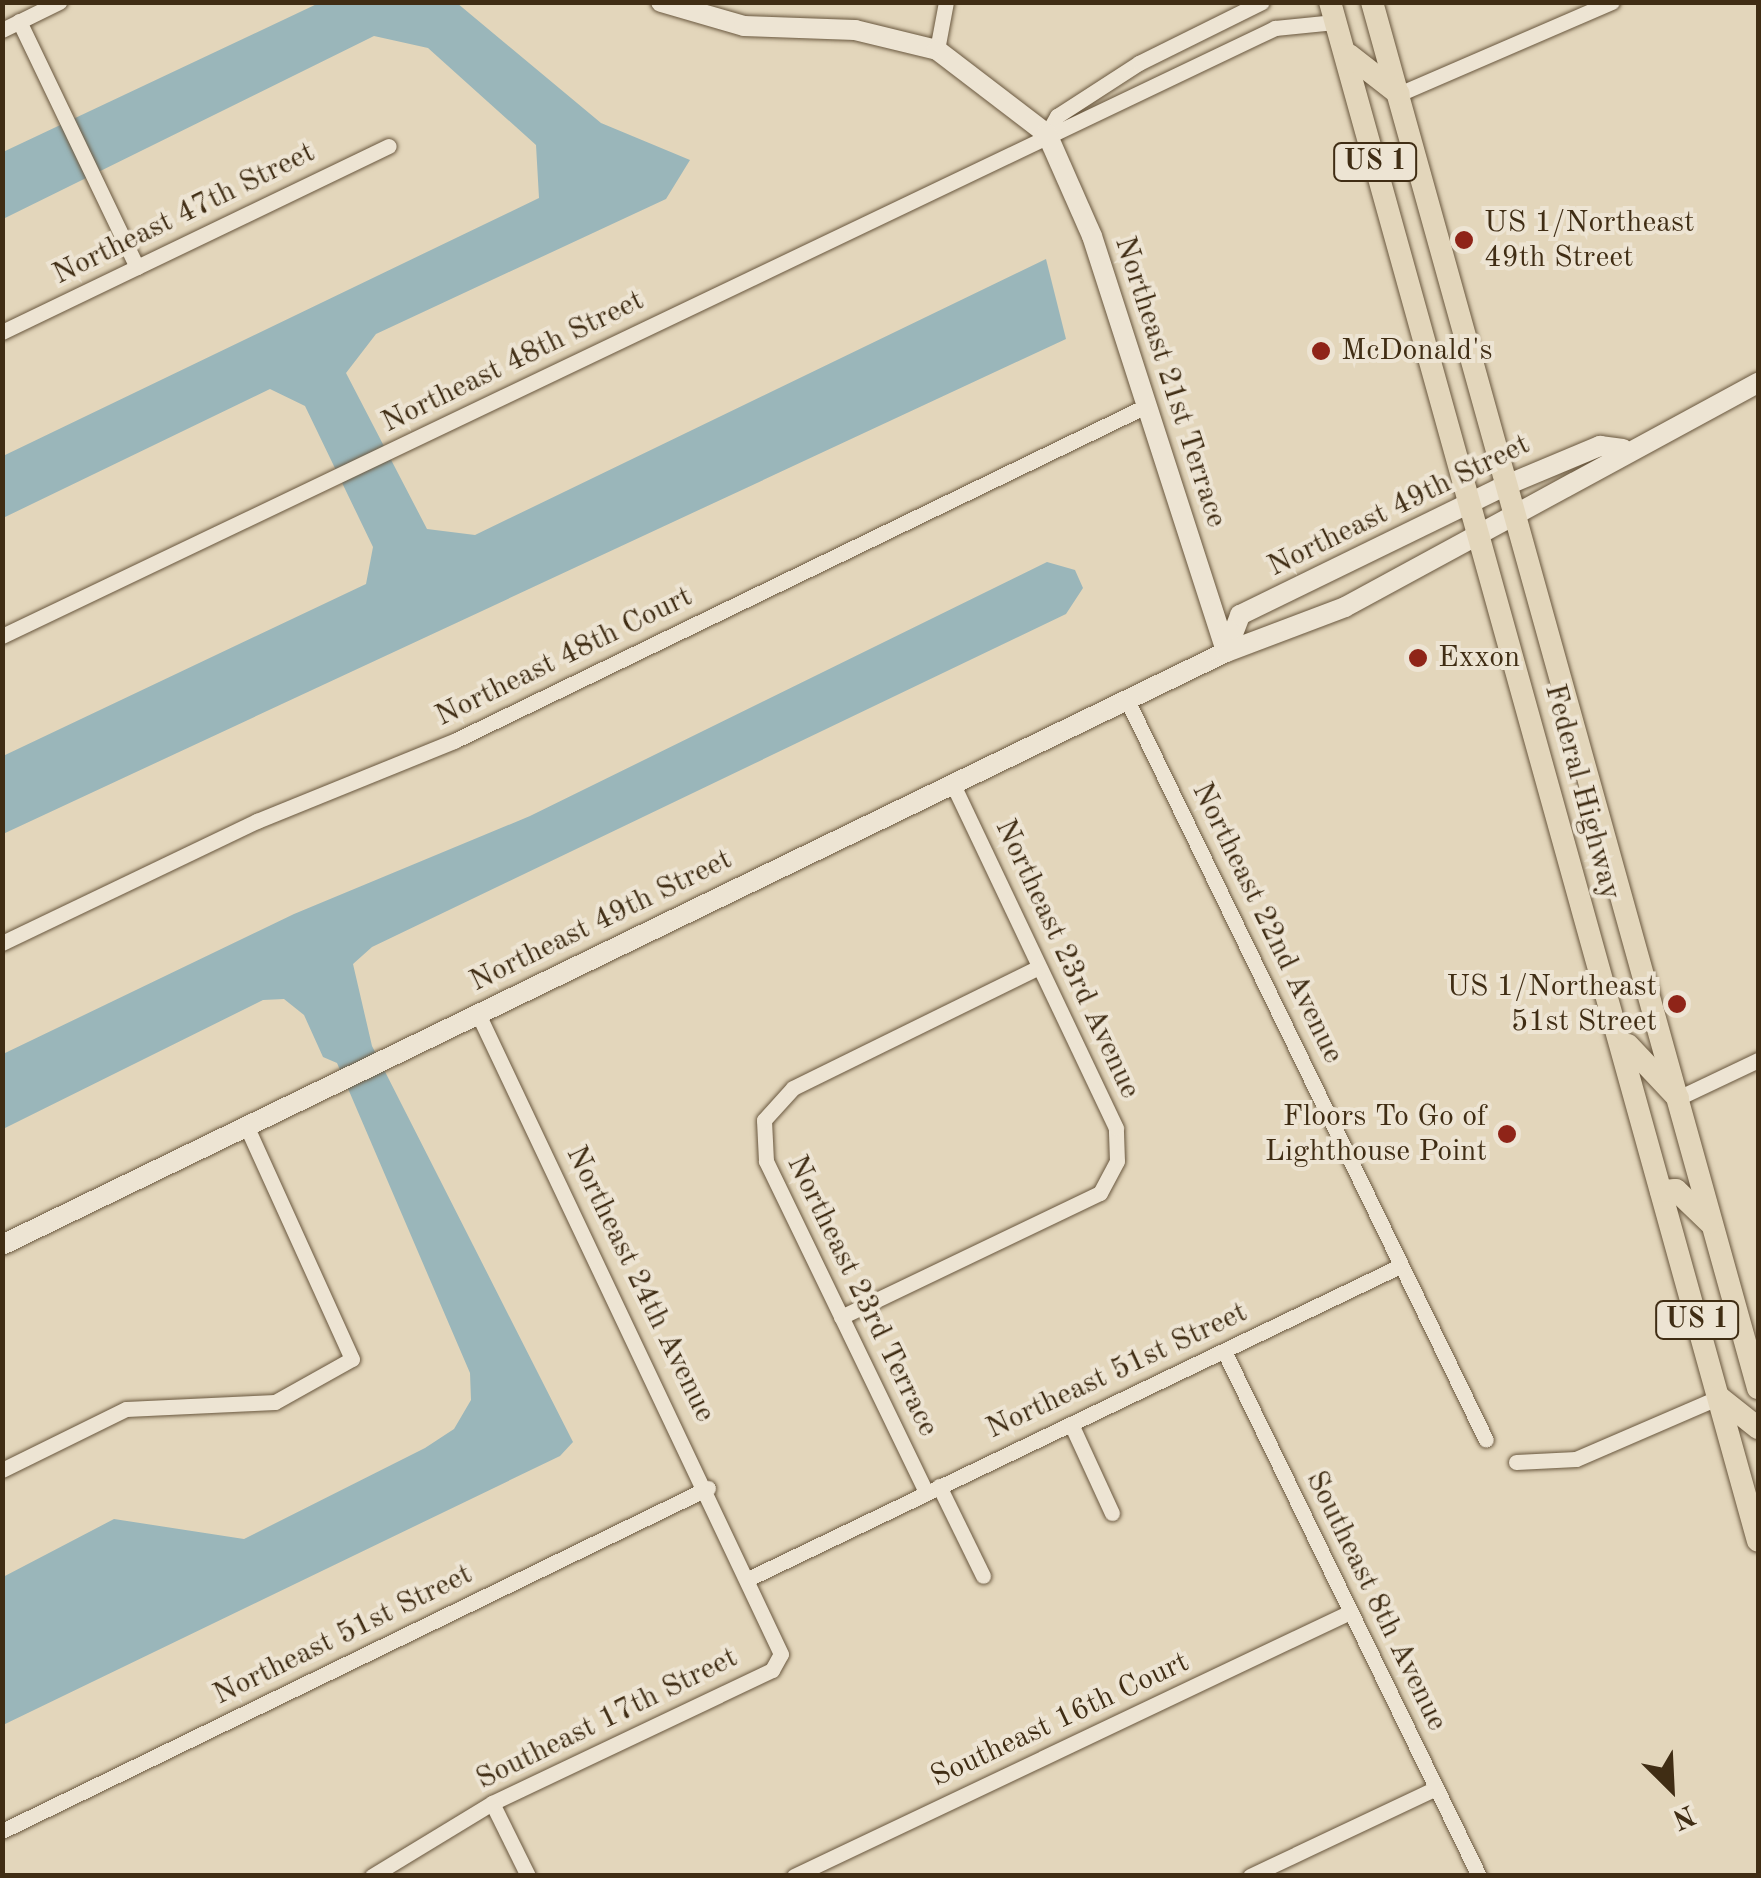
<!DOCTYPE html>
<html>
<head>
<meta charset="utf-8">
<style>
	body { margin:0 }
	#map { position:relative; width:1761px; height:1878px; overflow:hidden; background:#e3d6bb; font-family:"Old Standard TT",serif }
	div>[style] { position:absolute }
	.water>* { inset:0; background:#9ab6ba }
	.roads { filter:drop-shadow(0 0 2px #69573e) drop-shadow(0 0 2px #69573e) }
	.street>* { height:15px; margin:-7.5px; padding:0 7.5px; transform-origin:7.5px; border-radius:7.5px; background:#ede4d3 }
	.secondary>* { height:20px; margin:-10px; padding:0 10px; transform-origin:10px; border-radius:10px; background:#ede4d3 }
	.primary>* { height:22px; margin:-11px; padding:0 11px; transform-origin:11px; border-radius:11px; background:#e3d6bb }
	.dots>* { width:28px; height:28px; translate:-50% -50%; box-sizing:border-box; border:5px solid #ede4d3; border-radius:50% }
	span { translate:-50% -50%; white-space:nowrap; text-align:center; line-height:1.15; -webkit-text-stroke:8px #ede4d3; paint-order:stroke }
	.shield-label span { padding:2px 8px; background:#ede4d3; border:2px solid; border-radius:8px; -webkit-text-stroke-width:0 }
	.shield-label { font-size:28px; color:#402d14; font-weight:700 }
	.street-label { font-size:30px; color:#402d14 }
	.poi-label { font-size:30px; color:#402d14 }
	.left { translate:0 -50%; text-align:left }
	.right { translate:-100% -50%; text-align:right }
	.frame { position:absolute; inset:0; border:5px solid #402d14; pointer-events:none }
	.north { position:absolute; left:1621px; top:1738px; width:100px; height:100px; -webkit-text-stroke:8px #ede4d3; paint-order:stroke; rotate:156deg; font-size:28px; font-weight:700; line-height:40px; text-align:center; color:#402d14 }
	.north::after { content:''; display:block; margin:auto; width:35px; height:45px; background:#402d14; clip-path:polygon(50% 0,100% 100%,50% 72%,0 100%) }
</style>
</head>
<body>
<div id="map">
	<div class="water">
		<div style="clip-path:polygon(319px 3px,457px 3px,601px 123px,690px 160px,666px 199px,376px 334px,346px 373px,427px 529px,475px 535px,1046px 259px,1066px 339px,3px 834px,3px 756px,366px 584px,373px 547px,305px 406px,270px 389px,3px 518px,3px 456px,539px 198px,536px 145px,428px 48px,374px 36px,3px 219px,3px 152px)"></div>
		<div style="clip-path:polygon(1047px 562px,1075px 570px,1083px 588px,1066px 614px,372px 947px,353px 964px,372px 1046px,573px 1442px,560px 1456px,3px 1725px,3px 1577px,114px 1519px,244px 1539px,425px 1448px,454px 1429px,471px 1400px,470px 1373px,337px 1063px,323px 1057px,304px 1015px,284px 999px,263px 1000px,3px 1129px,3px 1054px,294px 914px,530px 816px)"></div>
	</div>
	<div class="roads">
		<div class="street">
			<div style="left:19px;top:21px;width:273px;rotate:64.4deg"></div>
			<div style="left:2px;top:30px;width:64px;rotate:-26.2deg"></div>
			<div style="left:937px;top:50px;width:49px;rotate:-79.4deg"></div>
			<div style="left:1399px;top:94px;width:232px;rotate:-23.4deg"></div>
			<div style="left:1047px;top:134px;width:21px;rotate:-61deg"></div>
			<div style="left:1057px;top:116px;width:98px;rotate:-32.9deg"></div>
			<div style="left:1139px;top:63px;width:137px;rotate:-26.4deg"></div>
			<div style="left:2px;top:332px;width:429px;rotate:-25.7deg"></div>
			<div style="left:2px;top:636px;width:1411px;rotate:-25.53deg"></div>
			<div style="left:1275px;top:28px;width:60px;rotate:-5.7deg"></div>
			<div style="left:1127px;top:700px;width:822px;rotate:64.12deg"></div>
			<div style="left:2px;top:943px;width:283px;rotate:-25.6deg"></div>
			<div style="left:257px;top:821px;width:213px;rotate:-22.1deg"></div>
			<div style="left:454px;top:741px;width:767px;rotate:-25.83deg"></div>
			<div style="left:1678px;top:1098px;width:89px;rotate:-25.4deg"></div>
			<div style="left:841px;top:1317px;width:287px;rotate:-25.6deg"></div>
			<div style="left:1100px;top:1193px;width:36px;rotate:-62deg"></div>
			<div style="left:1117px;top:1161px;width:33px;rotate:-92deg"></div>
			<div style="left:1116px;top:1128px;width:381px;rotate:-115.4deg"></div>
			<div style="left:1224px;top:1351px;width:584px;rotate:64.09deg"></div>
			<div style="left:1071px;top:1424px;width:98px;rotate:65.3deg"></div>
			<div style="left:1516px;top:1462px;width:60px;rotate:-2.9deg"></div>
			<div style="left:1576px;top:1459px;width:156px;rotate:-23.4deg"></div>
			<div style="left:2px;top:1470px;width:138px;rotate:-26.2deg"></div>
			<div style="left:126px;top:1409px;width:149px;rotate:-2.7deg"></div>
			<div style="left:275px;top:1402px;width:88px;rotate:-29.2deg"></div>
			<div style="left:352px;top:1359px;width:254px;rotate:-114.4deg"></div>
			<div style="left:939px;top:1486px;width:100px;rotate:63.9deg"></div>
			<div style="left:926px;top:1492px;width:368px;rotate:-115.8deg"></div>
			<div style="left:766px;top:1161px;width:41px;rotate:-92.8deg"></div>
			<div style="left:764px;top:1120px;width:43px;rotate:-47.8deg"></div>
			<div style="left:793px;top:1088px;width:274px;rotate:-26.2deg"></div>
			<div style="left:752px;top:1577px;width:717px;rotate:-25.64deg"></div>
			<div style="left:492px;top:1803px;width:81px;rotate:63.7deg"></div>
			<div style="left:2px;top:1831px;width:785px;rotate:-25.91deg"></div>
			<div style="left:372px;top:1876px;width:140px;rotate:-31.3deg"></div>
			<div style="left:492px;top:1803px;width:310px;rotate:-25.4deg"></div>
			<div style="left:772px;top:1670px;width:18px;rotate:-61deg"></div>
			<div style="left:781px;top:1654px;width:708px;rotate:-115.33deg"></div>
			<div style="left:794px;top:1876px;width:615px;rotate:-25.4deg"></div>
			<div style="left:1250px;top:1876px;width:206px;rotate:-25.3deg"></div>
		</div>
		<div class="secondary">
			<div style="left:661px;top:2px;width:86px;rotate:16.1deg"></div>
			<div style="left:744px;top:26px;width:111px;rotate:2.1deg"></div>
			<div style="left:855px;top:30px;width:84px;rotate:13.7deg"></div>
			<div style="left:937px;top:50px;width:138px;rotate:37.4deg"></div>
			<div style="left:1047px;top:134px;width:111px;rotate:66.2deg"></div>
			<div style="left:1092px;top:236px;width:437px;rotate:72.1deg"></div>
			<div style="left:1226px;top:652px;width:40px;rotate:-69deg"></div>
			<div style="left:1240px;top:615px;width:299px;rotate:-26deg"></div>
			<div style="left:1509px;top:484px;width:99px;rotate:-22.7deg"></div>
			<div style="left:1600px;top:446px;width:23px;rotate:7deg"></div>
			<div style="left:2px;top:1245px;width:1360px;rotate:-25.85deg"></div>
			<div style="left:1226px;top:652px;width:127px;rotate:-20.7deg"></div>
			<div style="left:1345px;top:607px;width:470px;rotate:-28.5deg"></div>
		</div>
		<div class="primary">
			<div style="left:1330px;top:2px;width:1597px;rotate:74.46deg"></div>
			<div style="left:1372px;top:2px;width:1439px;rotate:74.44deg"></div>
			<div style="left:1349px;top:55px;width:63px;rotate:38deg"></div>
			<div style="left:1628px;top:1045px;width:73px;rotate:46.7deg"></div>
			<div style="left:1661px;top:1191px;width:15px;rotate:-4deg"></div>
			<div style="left:1676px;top:1190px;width:47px;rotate:44.1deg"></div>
			<div style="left:1719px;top:1397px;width:50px;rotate:38.5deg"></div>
		</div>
	</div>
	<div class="dots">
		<div style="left:1464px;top:240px;background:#8f2418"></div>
		<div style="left:1321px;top:351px;background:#8f2418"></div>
		<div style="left:1418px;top:658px;background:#8f2418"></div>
		<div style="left:1677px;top:1004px;background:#8f2418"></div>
		<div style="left:1507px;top:1134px;background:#8f2418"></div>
	</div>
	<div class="shield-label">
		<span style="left:1375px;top:162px">US 1</span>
		<span style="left:1697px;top:1320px">US 1</span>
	</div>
	<div class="street-label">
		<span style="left:184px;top:214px;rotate:-26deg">Northeast 47th Street</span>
		<span style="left:513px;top:362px;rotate:-26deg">Northeast 48th Street</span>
		<span style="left:1170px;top:382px;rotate:72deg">Northeast 21st Terrace</span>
		<span style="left:1399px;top:506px;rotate:-26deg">Northeast 49th Street</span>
		<span style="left:564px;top:657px;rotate:-26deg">Northeast 48th Court</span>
		<span style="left:1582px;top:792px;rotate:75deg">Federal Highway</span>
		<span style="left:601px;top:921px;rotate:-26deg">Northeast 49th Street</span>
		<span style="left:1267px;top:923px;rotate:64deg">Northeast 22nd Avenue</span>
		<span style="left:1067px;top:959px;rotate:65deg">Northeast 23rd Avenue</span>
		<span style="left:640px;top:1284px;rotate:64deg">Northeast 24th Avenue</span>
		<span style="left:862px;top:1296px;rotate:64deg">Northeast 23rd Terrace</span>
		<span style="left:1117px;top:1371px;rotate:-25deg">Northeast 51st Street</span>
		<span style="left:1376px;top:1601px;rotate:64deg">Southeast 8th Avenue</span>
		<span style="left:343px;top:1635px;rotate:-26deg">Northeast 51st Street</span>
		<span style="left:607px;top:1719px;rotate:-26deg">Southeast 17th Street</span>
		<span style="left:1060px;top:1720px;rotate:-25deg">Southeast 16th Court</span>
	</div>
	<div class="poi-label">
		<span class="left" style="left:1484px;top:240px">US 1/Northeast<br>49th Street</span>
		<span class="left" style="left:1341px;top:351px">McDonald's</span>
		<span class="left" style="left:1438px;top:658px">Exxon</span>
		<span class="right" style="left:1657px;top:1004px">US 1/Northeast<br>51st Street</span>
		<span class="right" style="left:1487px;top:1134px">Floors To Go of<br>Lighthouse Point</span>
	</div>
	<div class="frame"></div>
	<div class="north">N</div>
</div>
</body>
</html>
